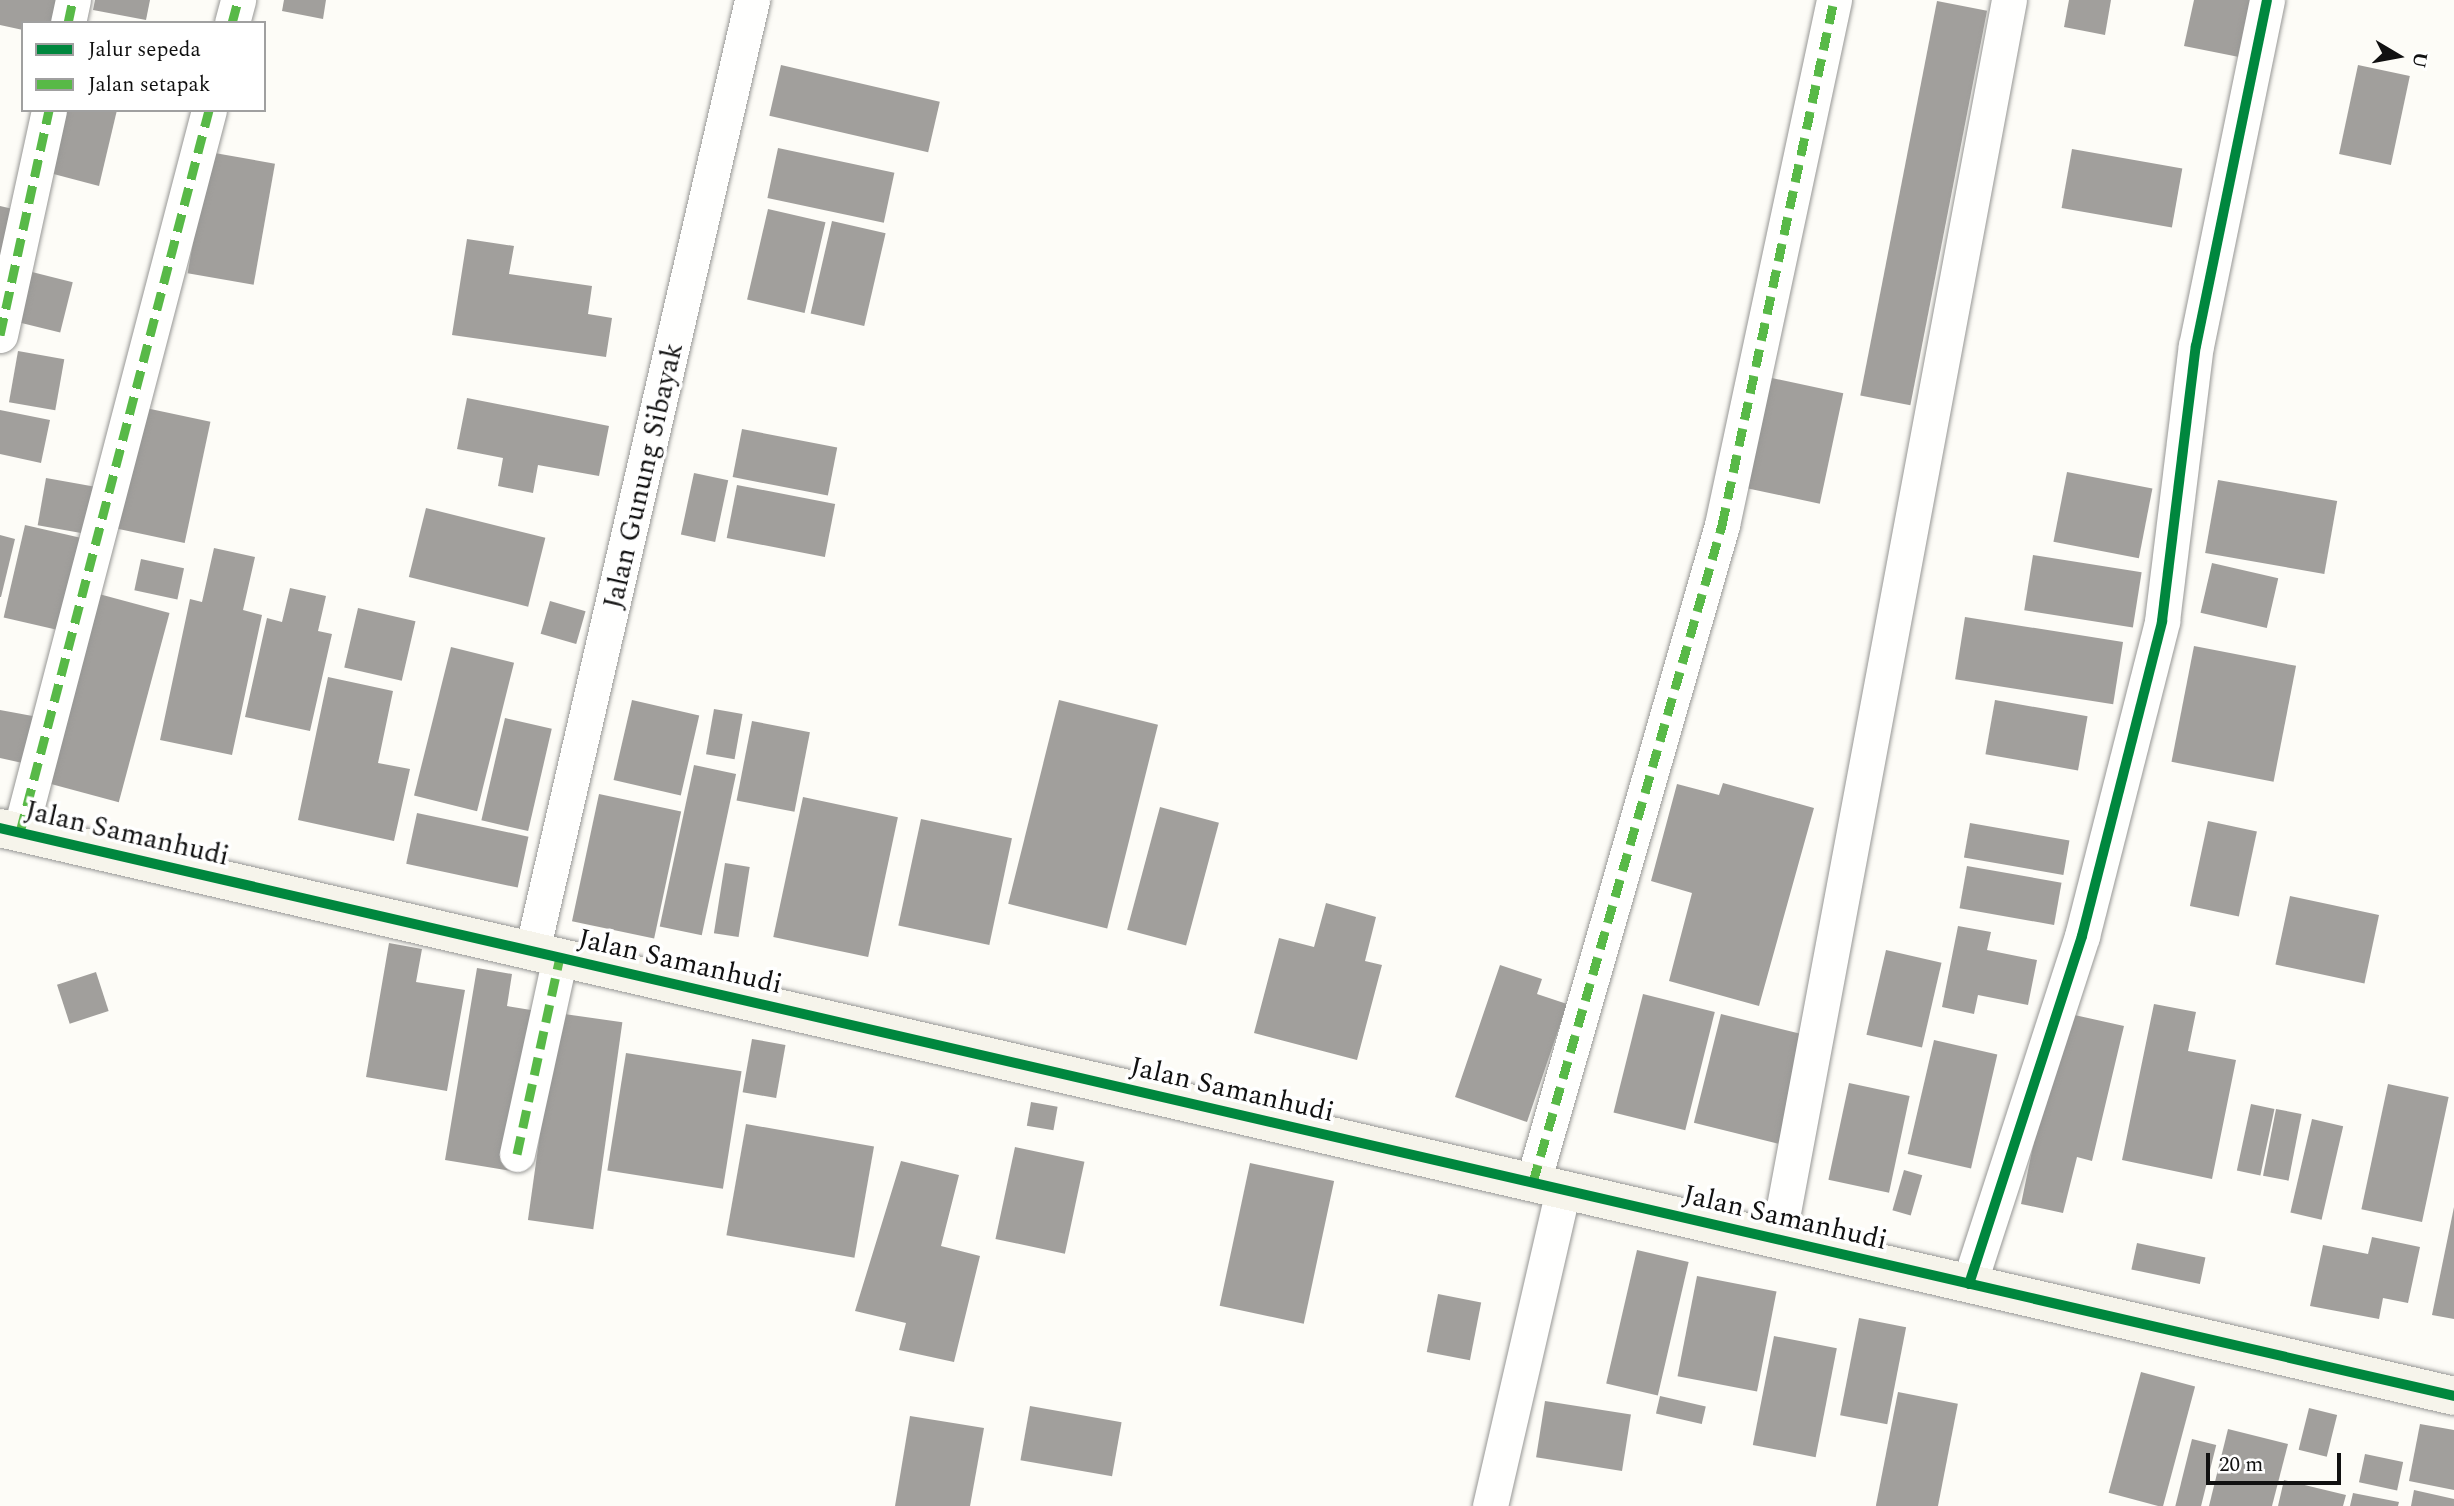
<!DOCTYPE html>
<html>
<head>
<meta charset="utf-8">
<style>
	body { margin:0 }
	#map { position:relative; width:2454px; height:1506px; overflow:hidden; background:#fdfcf7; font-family:Spectral,serif }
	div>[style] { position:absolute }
	.building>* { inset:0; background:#a19f9c; transform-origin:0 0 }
	.roads { filter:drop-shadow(0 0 2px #979795) drop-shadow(0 0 2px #979795) }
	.street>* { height:35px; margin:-17.5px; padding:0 17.5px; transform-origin:17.5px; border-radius:17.5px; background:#fffffe }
	.secondary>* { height:38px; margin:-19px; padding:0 19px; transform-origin:19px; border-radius:19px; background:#f6f4eb }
	.quiet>* { height:9px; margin-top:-4.5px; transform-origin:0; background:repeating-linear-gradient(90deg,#58b947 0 18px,transparent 0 27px) }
	.cycleway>* { height:10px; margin:-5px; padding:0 5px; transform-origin:5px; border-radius:5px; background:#00873e }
	span { translate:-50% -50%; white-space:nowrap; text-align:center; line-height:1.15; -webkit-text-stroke:7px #fff; paint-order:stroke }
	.street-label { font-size:28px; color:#111 }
	.legend { position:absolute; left:21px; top:21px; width:245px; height:91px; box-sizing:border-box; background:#fff; border:2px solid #a0a0a0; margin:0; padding:9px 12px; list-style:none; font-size:21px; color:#111 }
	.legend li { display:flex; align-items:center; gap:14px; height:35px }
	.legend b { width:35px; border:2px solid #a0a0a0 }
	.north { position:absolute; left:2363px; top:21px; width:70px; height:70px; -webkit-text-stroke:5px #fff; paint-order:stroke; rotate:100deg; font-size:19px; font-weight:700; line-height:28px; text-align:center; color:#111 }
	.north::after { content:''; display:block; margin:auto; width:24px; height:32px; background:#111; clip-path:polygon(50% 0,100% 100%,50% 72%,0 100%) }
	.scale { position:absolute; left:2206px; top:1453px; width:135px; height:32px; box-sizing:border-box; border:4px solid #111; border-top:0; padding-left:9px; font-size:21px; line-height:24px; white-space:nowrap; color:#111; -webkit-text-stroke:5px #fff; paint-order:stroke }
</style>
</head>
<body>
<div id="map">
	<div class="building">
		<div style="clip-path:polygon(0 0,60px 0,55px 23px,23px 23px,23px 30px,0 25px)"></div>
		<div style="clip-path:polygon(95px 0,150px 0,146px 20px,93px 10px)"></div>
		<div style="clip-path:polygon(284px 0,326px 0,323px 19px,282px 11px)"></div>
		<div style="clip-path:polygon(2069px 0,2111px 0,2105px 35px,2064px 27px)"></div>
		<div style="clip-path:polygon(2194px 0,2251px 0,2239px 57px,2184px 46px)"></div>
		<div style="left:1937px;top:1px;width:51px;height:402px;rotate:11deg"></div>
		<div style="left:781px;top:65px;width:163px;height:52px;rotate:13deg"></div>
		<div style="left:2358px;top:65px;width:53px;height:91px;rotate:12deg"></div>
		<div style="clip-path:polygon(61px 110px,117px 110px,99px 186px,46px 172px)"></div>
		<div style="left:778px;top:148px;width:119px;height:51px;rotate:12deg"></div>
		<div style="left:2072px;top:149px;width:112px;height:60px;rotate:10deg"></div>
		<div style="left:209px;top:152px;width:67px;height:123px;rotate:10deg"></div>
		<div style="clip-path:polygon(0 206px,13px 209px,0 266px)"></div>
		<div style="left:768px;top:209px;width:59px;height:93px;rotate:13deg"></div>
		<div style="left:832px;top:221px;width:55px;height:95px;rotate:13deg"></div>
		<div style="clip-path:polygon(467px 239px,514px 246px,509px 274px,592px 286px,588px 314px,612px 318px,606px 357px,452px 335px)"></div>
		<div style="left:32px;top:272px;width:42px;height:52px;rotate:14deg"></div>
		<div style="left:18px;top:351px;width:47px;height:52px;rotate:10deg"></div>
		<div style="left:1767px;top:377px;width:78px;height:113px;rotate:12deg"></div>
		<div style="clip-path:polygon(467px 398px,609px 426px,599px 476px,538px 465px,533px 493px,498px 486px,503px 458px,457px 449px)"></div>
		<div style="left:141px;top:407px;width:71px;height:124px;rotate:12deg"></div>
		<div style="clip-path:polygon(0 410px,50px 420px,41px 463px,0 454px)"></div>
		<div style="left:742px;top:429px;width:97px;height:49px;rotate:11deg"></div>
		<div style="left:2067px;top:472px;width:87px;height:71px;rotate:11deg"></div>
		<div style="left:694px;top:473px;width:35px;height:63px;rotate:12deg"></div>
		<div style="left:46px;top:478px;width:54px;height:48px;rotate:10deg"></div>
		<div style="left:2218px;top:480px;width:121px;height:74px;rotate:10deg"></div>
		<div style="left:737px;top:485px;width:100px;height:54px;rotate:11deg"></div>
		<div style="left:426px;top:508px;width:123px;height:71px;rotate:14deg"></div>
		<div style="left:25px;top:525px;width:59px;height:95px;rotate:13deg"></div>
		<div style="clip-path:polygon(0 535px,15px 539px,1px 597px,0 597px)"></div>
		<div style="clip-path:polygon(214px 548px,255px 557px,243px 610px,262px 615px,232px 755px,160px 740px,190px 599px,202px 602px)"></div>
		<div style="left:2033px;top:555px;width:110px;height:56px;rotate:9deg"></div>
		<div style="left:141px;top:559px;width:44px;height:32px;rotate:12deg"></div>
		<div style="left:2212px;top:563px;width:68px;height:51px;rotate:13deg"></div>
		<div style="clip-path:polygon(290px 588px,326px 596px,318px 631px,332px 634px,310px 731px,245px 717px,267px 618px,282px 622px)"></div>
		<div style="left:99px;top:594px;width:73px;height:196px;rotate:15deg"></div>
		<div style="left:550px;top:601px;width:37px;height:34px;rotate:16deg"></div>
		<div style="left:358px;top:608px;width:59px;height:61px;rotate:13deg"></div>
		<div style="left:1965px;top:617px;width:160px;height:63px;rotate:9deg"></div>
		<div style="left:2194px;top:646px;width:104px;height:118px;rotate:11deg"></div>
		<div style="left:451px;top:647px;width:65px;height:153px;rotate:14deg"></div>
		<div style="clip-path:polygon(328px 677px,393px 691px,378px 763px,410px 769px,394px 841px,298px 820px)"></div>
		<div style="left:632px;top:700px;width:69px;height:82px;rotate:13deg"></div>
		<div style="left:1059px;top:700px;width:102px;height:210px;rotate:14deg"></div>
		<div style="left:1995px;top:700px;width:94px;height:55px;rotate:10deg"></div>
		<div style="left:714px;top:709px;width:29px;height:46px;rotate:10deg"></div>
		<div style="clip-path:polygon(0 710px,38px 717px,27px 764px,0 758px)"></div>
		<div style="left:505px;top:718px;width:48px;height:105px;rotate:13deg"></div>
		<div style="left:752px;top:721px;width:59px;height:81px;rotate:11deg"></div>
		<div style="left:694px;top:765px;width:43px;height:165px;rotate:12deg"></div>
		<div style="clip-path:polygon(1723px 783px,1814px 808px,1759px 1006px,1669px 981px,1692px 893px,1651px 881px,1677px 784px,1719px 795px)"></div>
		<div style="left:599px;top:794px;width:84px;height:130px;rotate:12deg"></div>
		<div style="left:803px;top:797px;width:97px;height:143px;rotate:12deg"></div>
		<div style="left:1160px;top:807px;width:61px;height:127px;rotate:15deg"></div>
		<div style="left:417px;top:813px;width:114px;height:52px;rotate:12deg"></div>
		<div style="left:921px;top:819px;width:93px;height:109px;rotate:12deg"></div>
		<div style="left:2208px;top:821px;width:50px;height:87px;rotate:12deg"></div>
		<div style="left:1970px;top:823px;width:101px;height:35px;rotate:10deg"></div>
		<div style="left:725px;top:863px;width:25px;height:71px;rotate:9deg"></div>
		<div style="left:1967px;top:866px;width:96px;height:43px;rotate:10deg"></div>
		<div style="left:2290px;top:896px;width:91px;height:70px;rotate:12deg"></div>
		<div style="clip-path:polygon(1326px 903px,1376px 917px,1365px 961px,1382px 965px,1357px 1060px,1254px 1033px,1279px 938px,1314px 947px)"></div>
		<div style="clip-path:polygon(1958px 926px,1991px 932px,1987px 950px,2037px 960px,2028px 1005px,1978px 995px,1974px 1014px,1942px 1007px)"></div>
		<div style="clip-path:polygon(389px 943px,422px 949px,416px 982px,465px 990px,447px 1091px,366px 1077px)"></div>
		<div style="left:1886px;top:950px;width:57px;height:87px;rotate:13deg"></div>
		<div style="clip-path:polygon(1500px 965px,1542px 979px,1537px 994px,1567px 1004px,1527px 1122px,1455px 1097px)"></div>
		<div style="clip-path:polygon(477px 968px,512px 974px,507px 1006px,537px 1011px,511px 1171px,445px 1160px)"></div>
		<div style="left:96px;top:972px;width:41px;height:41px;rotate:72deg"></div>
		<div style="left:1643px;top:994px;width:74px;height:122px;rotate:14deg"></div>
		<div style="clip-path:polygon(2154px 1004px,2196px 1012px,2188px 1051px,2236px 1060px,2212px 1179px,2122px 1160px)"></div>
		<div style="clip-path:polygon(2061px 1012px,2124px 1026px,2092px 1161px,2077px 1157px,2063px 1213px,2021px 1204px)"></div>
		<div style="left:557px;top:1013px;width:66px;height:209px;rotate:8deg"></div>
		<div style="left:1721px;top:1014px;width:87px;height:112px;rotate:14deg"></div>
		<div style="left:752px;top:1039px;width:34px;height:54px;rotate:10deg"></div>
		<div style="left:1934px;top:1040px;width:65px;height:117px;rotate:13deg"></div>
		<div style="left:626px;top:1053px;width:117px;height:119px;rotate:9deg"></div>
		<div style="left:1849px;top:1083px;width:62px;height:99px;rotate:12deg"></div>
		<div style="left:2388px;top:1084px;width:62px;height:128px;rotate:12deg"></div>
		<div style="left:1031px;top:1102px;width:27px;height:24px;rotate:10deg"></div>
		<div style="left:2251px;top:1104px;width:24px;height:68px;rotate:12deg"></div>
		<div style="left:2276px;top:1109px;width:26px;height:68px;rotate:11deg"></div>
		<div style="left:2312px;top:1119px;width:32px;height:96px;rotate:13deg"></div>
		<div style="left:746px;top:1124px;width:130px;height:113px;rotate:10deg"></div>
		<div style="left:1015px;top:1147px;width:71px;height:94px;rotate:12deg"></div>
		<div style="clip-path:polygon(901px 1161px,959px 1175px,941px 1246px,980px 1256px,954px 1362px,899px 1350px,906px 1323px,855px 1311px)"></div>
		<div style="left:1250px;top:1163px;width:86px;height:146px;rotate:12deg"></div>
		<div style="left:1904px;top:1170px;width:19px;height:42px;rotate:16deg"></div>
		<div style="clip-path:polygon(2454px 1207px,2454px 1319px,2432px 1315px)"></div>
		<div style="clip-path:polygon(2372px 1237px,2420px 1247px,2408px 1303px,2383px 1298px,2379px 1319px,2310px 1306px,2323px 1245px,2368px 1254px)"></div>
		<div style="left:2137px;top:1243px;width:70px;height:27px;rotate:12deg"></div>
		<div style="left:1637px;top:1250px;width:53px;height:137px;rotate:13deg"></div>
		<div style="left:1697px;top:1276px;width:81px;height:102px;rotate:11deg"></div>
		<div style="left:1438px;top:1294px;width:44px;height:59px;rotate:11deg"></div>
		<div style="left:1859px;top:1318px;width:48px;height:99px;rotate:11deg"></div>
		<div style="left:1774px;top:1336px;width:64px;height:111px;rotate:11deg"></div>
		<div style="left:2141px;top:1372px;width:56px;height:125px;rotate:15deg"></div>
		<div style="left:1898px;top:1392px;width:61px;height:116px;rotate:11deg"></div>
		<div style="left:1660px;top:1396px;width:47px;height:18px;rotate:13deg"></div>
		<div style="left:1545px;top:1401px;width:87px;height:57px;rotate:9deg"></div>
		<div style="left:1030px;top:1406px;width:93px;height:55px;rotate:10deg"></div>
		<div style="left:2309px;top:1408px;width:29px;height:43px;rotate:14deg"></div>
		<div style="clip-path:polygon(910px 1416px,984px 1428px,970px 1506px,895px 1506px)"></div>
		<div style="clip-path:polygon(2420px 1424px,2454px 1430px,2454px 1490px,2409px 1481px)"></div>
		<div style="clip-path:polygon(2228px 1429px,2288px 1444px,2272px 1506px,2209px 1506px)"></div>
		<div style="left:2192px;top:1439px;width:25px;height:69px;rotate:14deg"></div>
		<div style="left:2365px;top:1454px;width:39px;height:29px;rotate:12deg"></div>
		<div style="clip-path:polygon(2284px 1480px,2346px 1495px,2343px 1506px,2278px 1506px)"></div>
		<div style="clip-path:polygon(2414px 1490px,2454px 1499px,2454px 1506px,2411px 1506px)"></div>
		<div style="clip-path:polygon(2353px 1493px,2399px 1502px,2398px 1506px,2350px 1506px)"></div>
	</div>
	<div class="roads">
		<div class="street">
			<div style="left:68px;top:23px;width:24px;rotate:-78deg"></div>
			<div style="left:232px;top:23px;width:24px;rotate:-75deg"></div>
			<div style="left:0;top:335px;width:230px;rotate:-77.7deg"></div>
			<div style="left:20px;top:832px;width:746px;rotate:-75.33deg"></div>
			<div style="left:532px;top:951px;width:976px;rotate:-76.97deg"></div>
			<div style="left:517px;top:1154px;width:202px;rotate:-77.7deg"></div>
			<div style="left:1533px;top:1182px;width:684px;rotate:-73.95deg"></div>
			<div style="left:1722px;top:525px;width:537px;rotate:-77.96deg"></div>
			<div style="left:1778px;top:1239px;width:1260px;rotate:-79.44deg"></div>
			<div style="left:1969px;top:1284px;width:366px;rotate:-72deg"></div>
			<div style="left:2082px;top:936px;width:325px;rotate:-75.7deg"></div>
			<div style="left:2162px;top:621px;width:277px;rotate:-83deg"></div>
			<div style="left:2196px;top:346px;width:353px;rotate:-78.4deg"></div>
			<div style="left:1490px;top:1506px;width:324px;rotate:-77deg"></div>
		</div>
		<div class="secondary">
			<div style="left:0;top:828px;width:2519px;rotate:13.03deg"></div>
		</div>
	</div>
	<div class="quiet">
		<div style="left:68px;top:23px;width:24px;rotate:-78deg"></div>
		<div style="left:232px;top:23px;width:24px;rotate:-75deg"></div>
		<div style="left:0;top:335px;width:230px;rotate:-77.7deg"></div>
		<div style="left:20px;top:832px;width:746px;rotate:-75.33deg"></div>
		<div style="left:517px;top:1154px;width:202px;rotate:-77.7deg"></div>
		<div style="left:1533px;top:1182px;width:684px;rotate:-73.95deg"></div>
		<div style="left:1722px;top:525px;width:537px;rotate:-77.96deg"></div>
	</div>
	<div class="cycleway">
		<div style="left:0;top:828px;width:2519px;rotate:13.03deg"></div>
		<div style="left:1969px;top:1284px;width:366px;rotate:-72deg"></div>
		<div style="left:2082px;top:936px;width:325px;rotate:-75.7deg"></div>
		<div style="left:2162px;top:621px;width:277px;rotate:-83deg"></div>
		<div style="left:2196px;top:346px;width:353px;rotate:-78.4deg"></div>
	</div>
	<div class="street-label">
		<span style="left:644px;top:476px;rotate:-77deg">Jalan Gunung Sibayak</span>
		<span style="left:127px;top:834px;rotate:13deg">Jalan Samanhudi</span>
		<span style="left:680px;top:962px;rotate:13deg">Jalan Samanhudi</span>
		<span style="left:1232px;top:1090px;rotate:13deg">Jalan Samanhudi</span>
		<span style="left:1785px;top:1218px;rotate:13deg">Jalan Samanhudi</span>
	</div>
	<ul class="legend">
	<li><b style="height:9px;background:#00873e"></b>Jalur sepeda</li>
	<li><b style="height:9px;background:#58b947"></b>Jalan setapak</li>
	</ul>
	<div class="north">U</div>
	<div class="scale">20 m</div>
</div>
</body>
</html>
